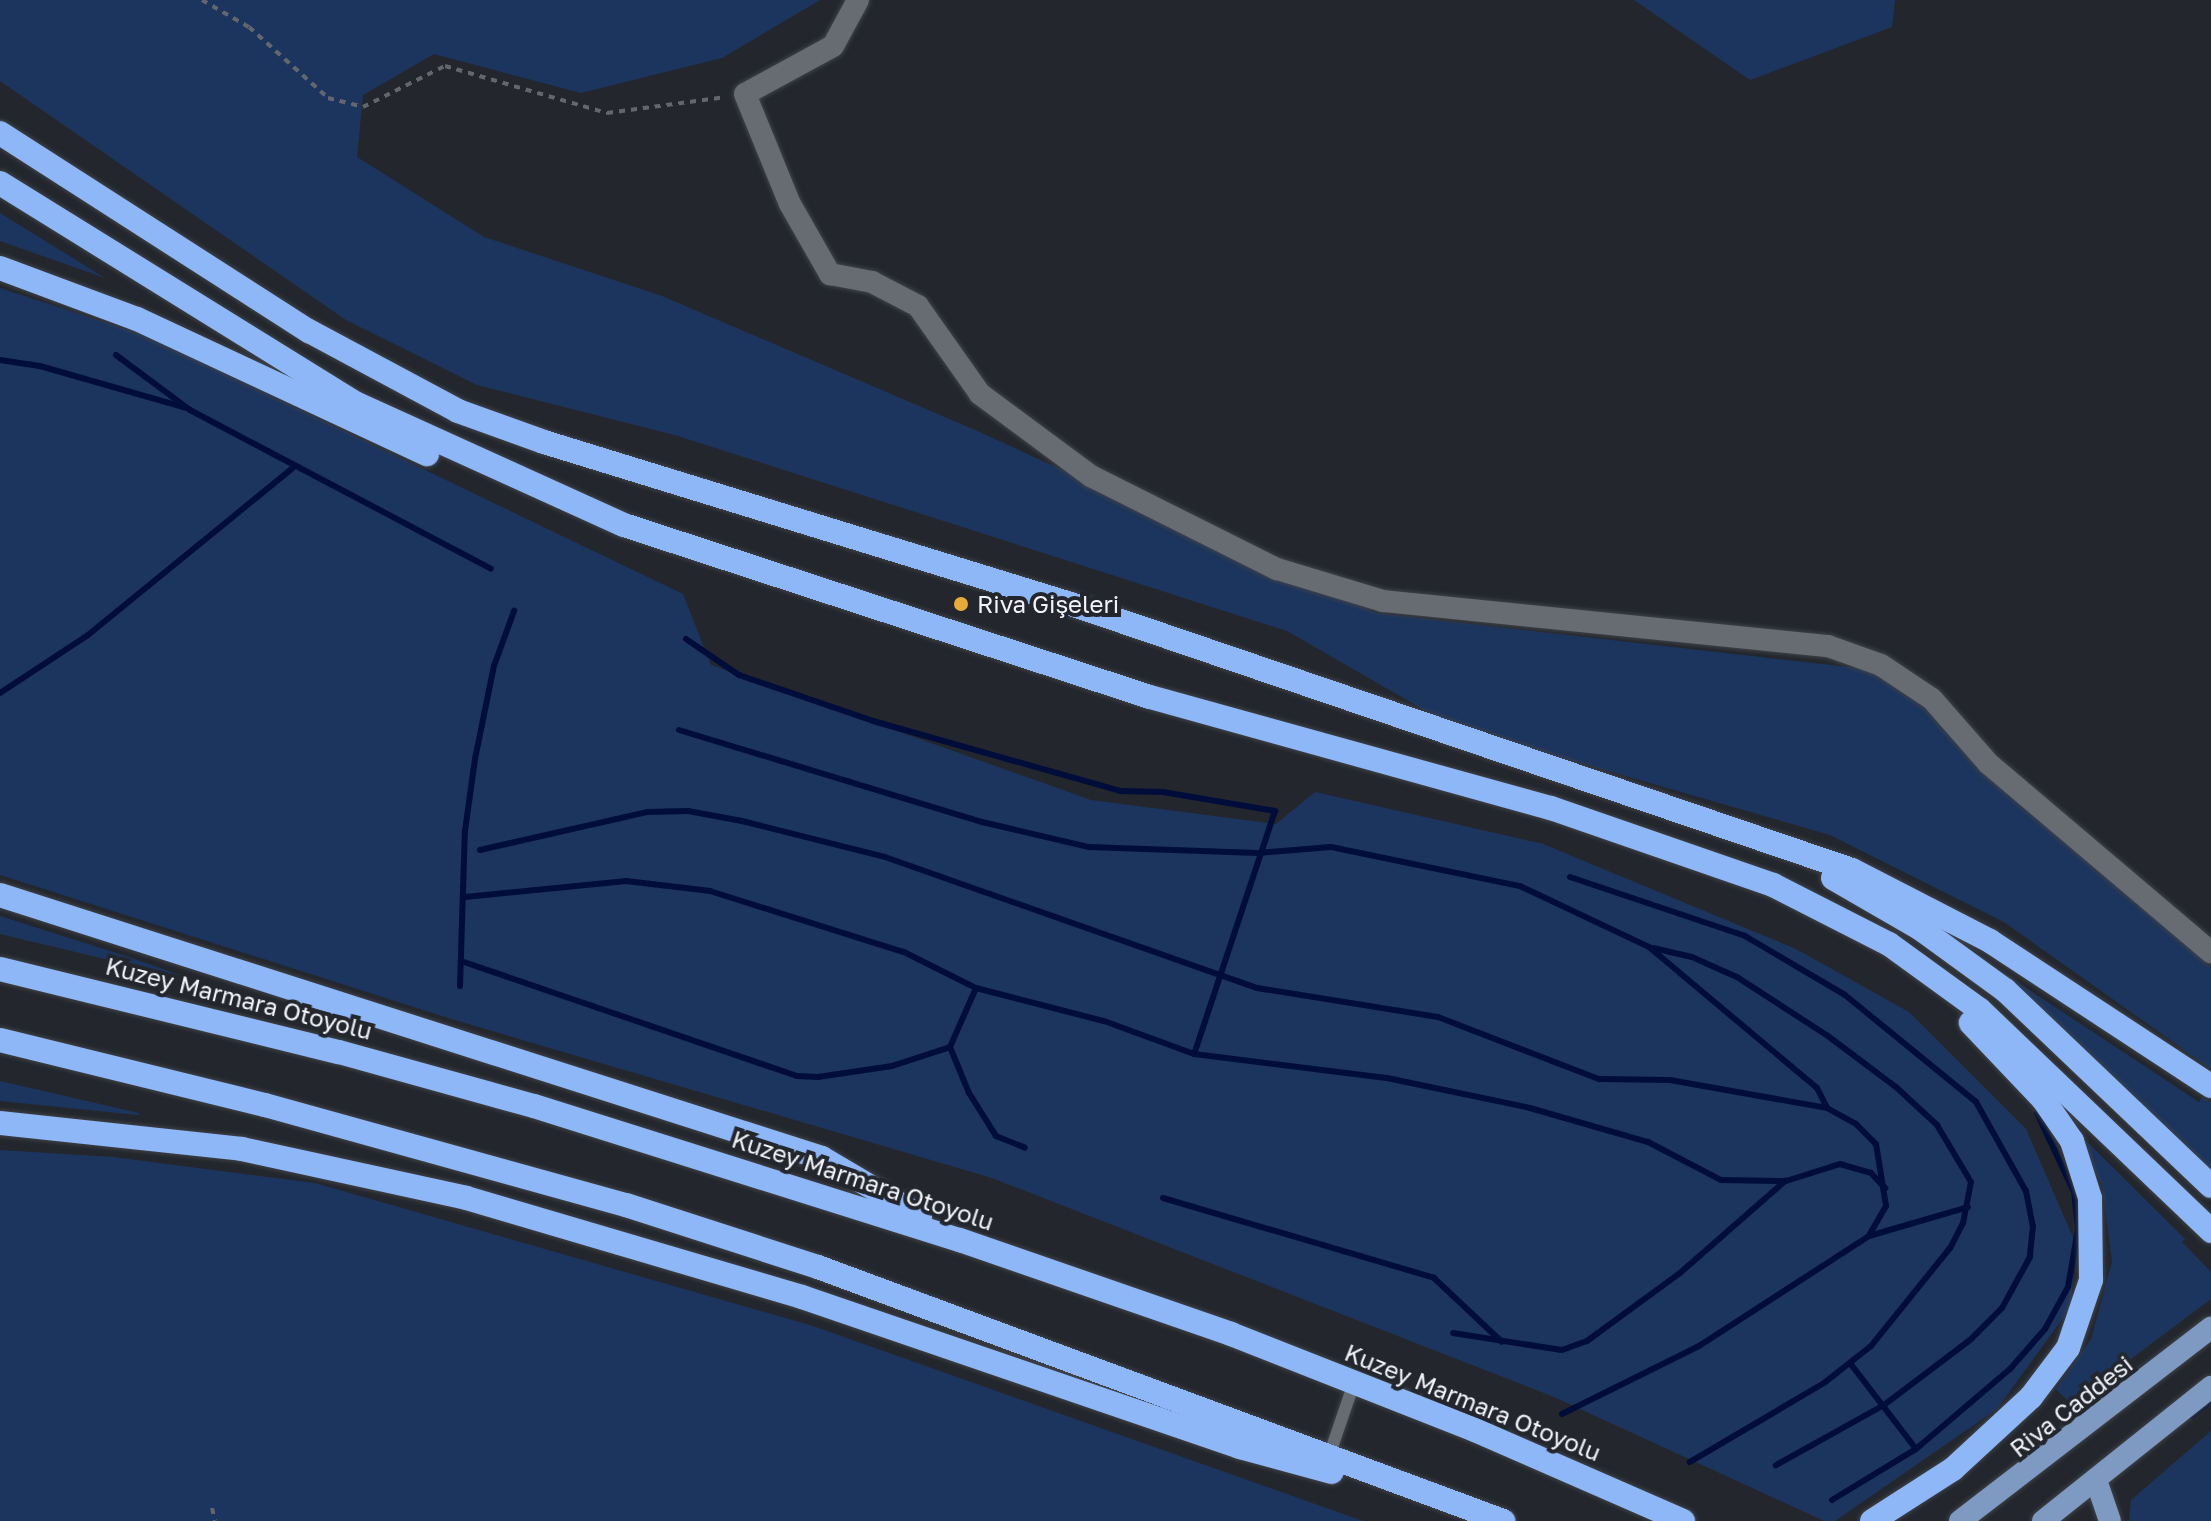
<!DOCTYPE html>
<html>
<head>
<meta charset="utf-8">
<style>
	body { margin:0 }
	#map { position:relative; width:2211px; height:1521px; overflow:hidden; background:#23272d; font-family:"Golos Text",sans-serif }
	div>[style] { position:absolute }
	.green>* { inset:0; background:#1c355e }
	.stream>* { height:6px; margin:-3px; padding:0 3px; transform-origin:3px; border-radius:3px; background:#000d3a }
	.path>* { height:4px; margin-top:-2px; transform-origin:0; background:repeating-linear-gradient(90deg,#63666c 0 6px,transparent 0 12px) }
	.roads { filter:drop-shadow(0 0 2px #3f4247) drop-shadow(0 0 2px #3f4247) }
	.service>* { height:12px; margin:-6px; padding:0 6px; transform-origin:6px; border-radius:6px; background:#676b72 }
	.minor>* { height:22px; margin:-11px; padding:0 11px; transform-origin:11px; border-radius:11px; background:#676b72 }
	.primary>* { height:22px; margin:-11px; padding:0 11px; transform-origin:11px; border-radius:11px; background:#7e99c2 }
	.motorway>* { height:24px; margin:-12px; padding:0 12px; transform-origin:12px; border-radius:12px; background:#8eb7f8 }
	.dots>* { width:22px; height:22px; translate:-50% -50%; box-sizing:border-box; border:4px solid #23272d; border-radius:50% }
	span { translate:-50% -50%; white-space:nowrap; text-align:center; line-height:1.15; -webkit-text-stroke:8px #23272d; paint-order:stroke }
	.poi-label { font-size:24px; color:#f1f4f8 }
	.left { translate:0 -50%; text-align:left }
	.street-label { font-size:24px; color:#f1f4f8 }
</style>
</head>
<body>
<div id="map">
	<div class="green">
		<div style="clip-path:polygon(0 0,820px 0,722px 58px,581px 93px,434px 54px,363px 95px,357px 157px,484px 237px,662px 296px,975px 430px,1376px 613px,1884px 671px,2211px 967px,2211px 1069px,2004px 922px,1830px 835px,1452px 726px,1287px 631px,678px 436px,477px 385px,346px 320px,0 81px)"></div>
		<div style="clip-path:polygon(1634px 0,1895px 0,1892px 27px,1750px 80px)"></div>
		<div style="clip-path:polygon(0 213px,105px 278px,0 241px)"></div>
		<div style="clip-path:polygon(0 288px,144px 335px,683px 594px,711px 665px,1091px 800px,1276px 824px,1315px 792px,1543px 844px,1796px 949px,1909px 1012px,2026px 1129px,2075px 1242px,2071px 1307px,1997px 1409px,1835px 1521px,1824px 1521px,1554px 1397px,992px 1178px,448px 1018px,0 875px)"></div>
		<div style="clip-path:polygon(0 916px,126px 956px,197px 981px,0 934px)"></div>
		<div style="clip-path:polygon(1990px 964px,2199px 1102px,2202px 1097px,2211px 1102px,2211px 1172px,1988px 968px)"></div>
		<div style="clip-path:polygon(0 1081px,139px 1113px,138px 1115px,0 1101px)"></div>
		<div style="clip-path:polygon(2071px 1126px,2185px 1239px,2182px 1242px,2211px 1272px,2211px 1299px,2071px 1404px,2056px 1389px,2091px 1339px,2112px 1262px,2102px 1185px)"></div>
		<div style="clip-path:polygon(0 1150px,113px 1157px,315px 1183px,813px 1326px,1363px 1521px,0 1521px)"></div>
		<div style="clip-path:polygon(2211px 1431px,2211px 1521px,2129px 1521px,2131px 1500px)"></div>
	</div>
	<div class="stream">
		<div style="left:116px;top:355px;width:92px;rotate:36.6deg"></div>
		<div style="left:190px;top:410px;width:340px;rotate:27.8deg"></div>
		<div style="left:0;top:360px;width:40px;rotate:8.5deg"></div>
		<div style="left:40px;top:366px;width:152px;rotate:16deg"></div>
		<div style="left:686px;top:639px;width:64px;rotate:34.2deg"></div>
		<div style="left:739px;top:675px;width:142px;rotate:18.9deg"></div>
		<div style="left:873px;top:721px;width:257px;rotate:15.8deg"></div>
		<div style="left:1120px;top:791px;width:43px;rotate:1.3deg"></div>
		<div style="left:1163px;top:792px;width:114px;rotate:9.6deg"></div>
		<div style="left:1275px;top:811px;width:256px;rotate:108.4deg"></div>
		<div style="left:0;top:693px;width:105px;rotate:-33.4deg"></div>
		<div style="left:88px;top:635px;width:264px;rotate:-39.2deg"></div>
		<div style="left:679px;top:730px;width:317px;rotate:16.9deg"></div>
		<div style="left:982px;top:822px;width:110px;rotate:13.2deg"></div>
		<div style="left:1089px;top:847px;width:169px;rotate:2deg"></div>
		<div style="left:1258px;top:853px;width:73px;rotate:-4.7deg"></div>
		<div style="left:1331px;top:847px;width:193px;rotate:11.7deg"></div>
		<div style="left:1520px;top:886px;width:143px;rotate:25.3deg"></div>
		<div style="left:1649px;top:947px;width:219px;rotate:40deg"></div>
		<div style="left:1817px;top:1088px;width:22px;rotate:63deg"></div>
		<div style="left:480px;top:850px;width:171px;rotate:-12.8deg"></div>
		<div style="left:647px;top:812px;width:41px;rotate:-1.4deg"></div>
		<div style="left:688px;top:811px;width:55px;rotate:10.5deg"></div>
		<div style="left:742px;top:821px;width:147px;rotate:14.1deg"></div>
		<div style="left:885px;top:857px;width:394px;rotate:19.4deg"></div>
		<div style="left:1257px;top:988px;width:183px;rotate:9.1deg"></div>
		<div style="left:1438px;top:1017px;width:173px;rotate:21.1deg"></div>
		<div style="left:1599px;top:1079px;width:71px;rotate:0.8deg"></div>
		<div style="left:1670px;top:1080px;width:159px;rotate:10.1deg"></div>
		<div style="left:1827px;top:1108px;width:33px;rotate:29deg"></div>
		<div style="left:1856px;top:1124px;width:28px;rotate:45deg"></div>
		<div style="left:1876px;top:1144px;width:63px;rotate:80.8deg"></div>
		<div style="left:1886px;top:1206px;width:34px;rotate:120deg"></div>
		<div style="left:1869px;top:1236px;width:202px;rotate:147.1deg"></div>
		<div style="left:1699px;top:1346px;width:153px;rotate:153.6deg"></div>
		<div style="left:1570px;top:877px;width:185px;rotate:18.6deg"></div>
		<div style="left:1745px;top:936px;width:116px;rotate:30.5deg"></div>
		<div style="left:1845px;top:995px;width:169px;rotate:39.2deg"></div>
		<div style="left:1976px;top:1102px;width:102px;rotate:60.7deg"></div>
		<div style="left:2026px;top:1191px;width:36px;rotate:79deg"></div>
		<div style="left:2033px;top:1226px;width:31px;rotate:96deg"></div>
		<div style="left:2030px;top:1257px;width:58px;rotate:118.8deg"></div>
		<div style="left:2002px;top:1308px;width:45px;rotate:135deg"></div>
		<div style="left:1970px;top:1340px;width:108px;rotate:142.9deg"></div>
		<div style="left:1884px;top:1405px;width:124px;rotate:150.9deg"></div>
		<div style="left:465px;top:897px;width:162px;rotate:-5.7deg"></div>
		<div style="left:626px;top:881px;width:85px;rotate:6.8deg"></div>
		<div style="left:710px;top:891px;width:203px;rotate:17.5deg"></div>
		<div style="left:904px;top:952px;width:80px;rotate:26.6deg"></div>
		<div style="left:976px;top:988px;width:132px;rotate:14.5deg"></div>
		<div style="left:1104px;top:1021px;width:96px;rotate:20.1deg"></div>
		<div style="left:1194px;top:1054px;width:194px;rotate:7.1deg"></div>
		<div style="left:1387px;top:1078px;width:146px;rotate:11.8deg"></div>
		<div style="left:1530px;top:1108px;width:123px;rotate:16.1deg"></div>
		<div style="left:1648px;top:1142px;width:82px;rotate:27.5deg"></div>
		<div style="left:1721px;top:1180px;width:65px;rotate:0.9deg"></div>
		<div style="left:1786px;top:1181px;width:57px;rotate:-17.5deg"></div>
		<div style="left:1840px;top:1164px;width:32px;rotate:16deg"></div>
		<div style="left:1871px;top:1173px;width:21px;rotate:47deg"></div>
		<div style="left:1653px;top:948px;width:40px;rotate:13deg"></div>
		<div style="left:1692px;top:957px;width:49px;rotate:24deg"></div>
		<div style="left:1737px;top:977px;width:108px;rotate:33deg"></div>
		<div style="left:1828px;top:1036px;width:85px;rotate:36.9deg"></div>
		<div style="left:1896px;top:1087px;width:56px;rotate:42.8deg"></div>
		<div style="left:1937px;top:1125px;width:66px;rotate:59.2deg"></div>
		<div style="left:1971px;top:1182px;width:42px;rotate:101deg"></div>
		<div style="left:1963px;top:1223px;width:28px;rotate:117deg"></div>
		<div style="left:1950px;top:1248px;width:126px;rotate:128.9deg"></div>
		<div style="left:1871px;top:1346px;width:60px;rotate:141.8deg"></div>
		<div style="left:1824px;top:1383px;width:156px;rotate:149.5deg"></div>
		<div style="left:464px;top:962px;width:352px;rotate:18.9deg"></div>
		<div style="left:797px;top:1076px;width:21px;rotate:3deg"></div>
		<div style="left:818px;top:1077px;width:75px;rotate:-8.5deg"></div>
		<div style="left:892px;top:1066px;width:61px;rotate:-18.1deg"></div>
		<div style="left:950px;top:1047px;width:64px;rotate:-66.2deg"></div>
		<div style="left:460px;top:986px;width:155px;rotate:-88.2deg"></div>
		<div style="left:465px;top:831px;width:73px;rotate:-82.1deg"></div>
		<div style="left:475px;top:759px;width:95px;rotate:-78.5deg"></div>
		<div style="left:494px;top:666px;width:59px;rotate:-70deg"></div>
		<div style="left:950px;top:1047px;width:50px;rotate:67.6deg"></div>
		<div style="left:969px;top:1093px;width:51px;rotate:57.9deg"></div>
		<div style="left:996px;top:1136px;width:31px;rotate:22deg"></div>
		<div style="left:1163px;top:1198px;width:283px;rotate:16.4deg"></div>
		<div style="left:1434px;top:1278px;width:93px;rotate:43.3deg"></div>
		<div style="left:1869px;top:1236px;width:103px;rotate:-16.3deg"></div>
		<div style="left:1453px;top:1333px;width:110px;rotate:8.9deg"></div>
		<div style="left:1562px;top:1350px;width:27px;rotate:-20deg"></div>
		<div style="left:1587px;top:1341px;width:115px;rotate:-36.2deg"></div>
		<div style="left:1680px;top:1273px;width:140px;rotate:-41.2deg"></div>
		<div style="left:1850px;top:1363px;width:108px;rotate:52.5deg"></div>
		<div style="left:2192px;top:1416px;width:24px;rotate:-38deg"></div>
		<div style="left:1832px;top:1500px;width:98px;rotate:-31.3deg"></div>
		<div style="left:1916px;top:1449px;width:123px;rotate:-40.4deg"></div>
		<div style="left:2010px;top:1369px;width:53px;rotate:-48.8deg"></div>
		<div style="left:2045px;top:1329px;width:48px;rotate:-61.3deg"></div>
		<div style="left:2068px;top:1287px;width:59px;rotate:-80.2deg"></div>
		<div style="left:2078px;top:1229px;width:37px;rotate:-96deg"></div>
		<div style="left:2074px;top:1192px;width:87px;rotate:-115.1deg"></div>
	</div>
	<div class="path">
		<div style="left:202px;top:0;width:54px;rotate:29.9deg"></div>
		<div style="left:249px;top:27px;width:106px;rotate:41.9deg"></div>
		<div style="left:328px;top:98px;width:36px;rotate:14deg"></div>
		<div style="left:363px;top:107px;width:92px;rotate:-26.6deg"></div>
		<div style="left:445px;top:66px;width:169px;rotate:16.2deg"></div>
		<div style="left:607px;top:113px;width:120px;rotate:-7.7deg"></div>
		<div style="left:212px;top:1508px;width:13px;rotate:77deg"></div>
	</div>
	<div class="roads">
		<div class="service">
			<div style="left:1329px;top:1456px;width:77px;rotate:-71.1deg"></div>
		</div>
		<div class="minor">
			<div style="left:858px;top:0;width:52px;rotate:118.5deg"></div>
			<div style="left:833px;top:46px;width:100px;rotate:151.4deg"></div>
			<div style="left:745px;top:94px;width:119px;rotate:67.8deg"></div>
			<div style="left:790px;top:204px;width:81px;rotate:60.3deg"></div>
			<div style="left:830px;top:274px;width:43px;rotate:10.8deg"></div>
			<div style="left:872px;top:282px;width:52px;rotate:27.6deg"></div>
			<div style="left:918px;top:306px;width:108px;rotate:54.8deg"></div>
			<div style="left:980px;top:394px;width:138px;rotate:36.5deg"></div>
			<div style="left:1091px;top:476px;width:208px;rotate:26.6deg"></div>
			<div style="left:1277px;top:569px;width:111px;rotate:16.8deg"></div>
			<div style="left:1383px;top:601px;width:447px;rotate:5.8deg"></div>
			<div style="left:1828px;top:646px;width:56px;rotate:19.7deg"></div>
			<div style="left:1881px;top:665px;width:61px;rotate:33.7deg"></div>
			<div style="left:1932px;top:699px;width:86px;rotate:48.8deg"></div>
			<div style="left:1989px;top:764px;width:291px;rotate:40.3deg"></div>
		</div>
		<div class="primary">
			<div style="left:2097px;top:1483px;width:40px;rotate:71.1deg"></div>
			<div style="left:1960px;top:1521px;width:317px;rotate:-37.6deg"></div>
			<div style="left:2043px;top:1521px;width:215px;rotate:-38.6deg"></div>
		</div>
		<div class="motorway">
			<div style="left:0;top:133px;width:367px;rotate:32.7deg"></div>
			<div style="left:309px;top:331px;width:169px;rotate:28.2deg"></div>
			<div style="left:458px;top:411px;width:91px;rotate:19.8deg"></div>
			<div style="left:544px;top:442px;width:554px;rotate:17.1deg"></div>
			<div style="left:1074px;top:605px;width:822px;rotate:18.81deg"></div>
			<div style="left:1852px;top:870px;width:155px;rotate:27.2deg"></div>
			<div style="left:1990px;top:941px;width:264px;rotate:33.3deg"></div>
			<div style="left:0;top:183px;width:420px;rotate:31.8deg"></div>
			<div style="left:357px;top:404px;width:293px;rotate:24.4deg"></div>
			<div style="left:624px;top:525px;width:553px;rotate:18.11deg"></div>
			<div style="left:1150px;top:697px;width:416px;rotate:15.5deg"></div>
			<div style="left:1551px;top:808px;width:235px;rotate:19.1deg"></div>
			<div style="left:1773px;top:885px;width:130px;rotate:27deg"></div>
			<div style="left:1889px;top:944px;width:112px;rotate:36deg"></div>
			<div style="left:1980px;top:1010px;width:320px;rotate:43.7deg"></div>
			<div style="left:0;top:268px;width:146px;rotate:20.4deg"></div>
			<div style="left:137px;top:319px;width:320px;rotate:25deg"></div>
			<div style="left:1833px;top:878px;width:102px;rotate:30.1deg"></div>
			<div style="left:1921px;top:929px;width:104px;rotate:36deg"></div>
			<div style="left:2005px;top:990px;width:284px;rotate:43.6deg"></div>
			<div style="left:0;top:895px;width:863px;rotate:17.74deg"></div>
			<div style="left:822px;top:1158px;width:114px;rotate:30.6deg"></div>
			<div style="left:0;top:969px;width:349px;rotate:13.8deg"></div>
			<div style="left:339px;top:1052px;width:202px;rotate:15.5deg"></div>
			<div style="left:534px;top:1106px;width:447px;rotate:17.5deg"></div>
			<div style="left:960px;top:1240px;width:287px;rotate:19.1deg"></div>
			<div style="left:1231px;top:1334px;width:262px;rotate:21.5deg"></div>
			<div style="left:1475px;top:1430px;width:227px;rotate:23.6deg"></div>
			<div style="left:0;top:1040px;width:273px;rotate:13.8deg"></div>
			<div style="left:265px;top:1105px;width:375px;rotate:15.5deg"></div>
			<div style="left:626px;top:1205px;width:202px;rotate:17.9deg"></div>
			<div style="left:818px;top:1267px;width:731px;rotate:20.34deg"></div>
			<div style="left:0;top:1123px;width:243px;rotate:6.1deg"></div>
			<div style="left:242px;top:1149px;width:229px;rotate:12.3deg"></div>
			<div style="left:466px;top:1198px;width:350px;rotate:16.4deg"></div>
			<div style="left:802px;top:1297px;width:463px;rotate:18.9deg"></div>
			<div style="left:1240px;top:1447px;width:95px;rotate:15.2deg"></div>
			<div style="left:1872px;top:1521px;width:96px;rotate:-32.7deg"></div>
			<div style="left:1953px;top:1469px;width:106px;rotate:-42.7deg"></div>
			<div style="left:2031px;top:1397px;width:61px;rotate:-52.9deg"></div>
			<div style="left:2068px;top:1348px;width:72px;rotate:-71.3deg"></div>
			<div style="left:2091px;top:1280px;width:82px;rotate:-90.7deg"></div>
			<div style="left:2090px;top:1198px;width:60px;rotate:-107.5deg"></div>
			<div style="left:2072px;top:1141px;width:51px;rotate:-124.6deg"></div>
			<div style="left:2043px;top:1099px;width:105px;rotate:-133.5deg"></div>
		</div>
	</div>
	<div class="dots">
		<div style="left:961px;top:604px;background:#e7ac37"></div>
	</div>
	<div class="poi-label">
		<span class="left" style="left:977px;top:604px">Riva Gişeleri</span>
	</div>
	<div class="street-label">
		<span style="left:239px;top:998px;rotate:14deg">Kuzey Marmara Otoyolu</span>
		<span style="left:863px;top:1180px;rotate:18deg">Kuzey Marmara Otoyolu</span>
		<span style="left:1473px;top:1402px;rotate:22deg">Kuzey Marmara Otoyolu</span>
		<span style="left:2071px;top:1406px;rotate:-38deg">Riva Caddesi</span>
	</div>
</div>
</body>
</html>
